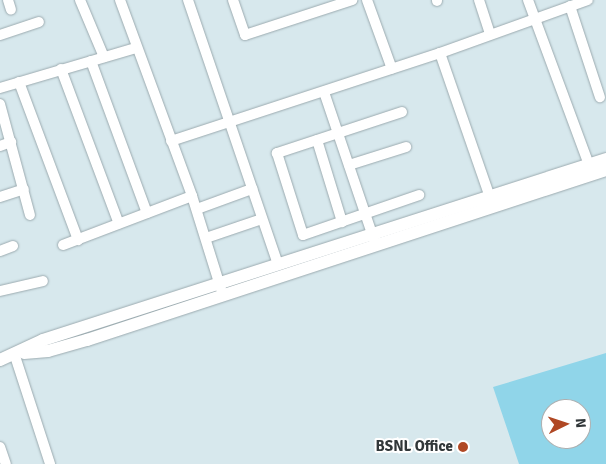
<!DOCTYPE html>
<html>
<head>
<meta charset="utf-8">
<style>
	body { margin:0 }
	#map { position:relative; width:606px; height:464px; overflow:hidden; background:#d7e8ed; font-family:Signika,sans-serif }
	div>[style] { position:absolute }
	.green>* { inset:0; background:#90d5e9 }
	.roads { filter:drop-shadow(0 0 1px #9baaaf) drop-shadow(0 0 1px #9baaaf) }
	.minor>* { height:10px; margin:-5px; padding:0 5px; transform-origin:5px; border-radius:5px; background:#fff }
	.tertiary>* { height:12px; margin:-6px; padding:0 6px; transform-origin:6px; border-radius:6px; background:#fff }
	.dots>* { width:14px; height:14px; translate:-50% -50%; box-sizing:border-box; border:2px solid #fff; border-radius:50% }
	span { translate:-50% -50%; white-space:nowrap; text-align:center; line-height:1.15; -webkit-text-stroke:4px #fff; paint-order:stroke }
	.poi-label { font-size:15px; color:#313739; font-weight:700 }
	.right { translate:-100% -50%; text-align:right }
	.north { position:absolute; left:541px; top:399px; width:50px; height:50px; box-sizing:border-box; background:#fff; border:1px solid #adafb0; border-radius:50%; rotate:86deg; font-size:14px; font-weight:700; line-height:20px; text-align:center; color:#313739 }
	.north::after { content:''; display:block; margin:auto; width:18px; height:22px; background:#b04824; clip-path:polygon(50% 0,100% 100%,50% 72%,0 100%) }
</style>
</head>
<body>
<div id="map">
	<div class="green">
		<div style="clip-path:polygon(evenodd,606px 353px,606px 464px,519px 464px,493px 387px,606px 353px,551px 409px,581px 409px,581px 439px,551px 439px,551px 409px)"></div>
	</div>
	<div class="roads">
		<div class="minor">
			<div style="left:8px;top:0;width:10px;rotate:73deg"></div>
			<div style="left:80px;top:0;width:62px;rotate:67.2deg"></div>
			<div style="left:120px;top:0;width:209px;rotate:69.8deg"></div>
			<div style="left:192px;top:196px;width:97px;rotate:72.7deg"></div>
			<div style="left:188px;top:0;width:279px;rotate:71.2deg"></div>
			<div style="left:233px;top:0;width:37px;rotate:71deg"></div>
			<div style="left:245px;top:35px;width:113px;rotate:-18.1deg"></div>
			<div style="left:367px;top:0;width:73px;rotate:70.1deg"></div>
			<div style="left:437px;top:0;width:1px;rotate:90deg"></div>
			<div style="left:479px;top:0;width:36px;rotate:72deg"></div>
			<div style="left:528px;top:0;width:176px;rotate:69.7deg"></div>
			<div style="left:570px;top:6px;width:96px;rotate:71.8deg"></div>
			<div style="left:0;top:35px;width:41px;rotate:-18.4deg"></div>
			<div style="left:440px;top:53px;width:159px;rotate:70.9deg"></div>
			<div style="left:91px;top:61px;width:162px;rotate:69.8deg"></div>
			<div style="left:61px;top:69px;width:165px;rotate:69.5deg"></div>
			<div style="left:19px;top:82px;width:169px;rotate:69.5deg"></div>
			<div style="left:0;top:88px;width:142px;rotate:-16.4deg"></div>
			<div style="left:324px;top:92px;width:156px;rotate:71.3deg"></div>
			<div style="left:0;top:104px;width:115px;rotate:74.9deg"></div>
			<div style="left:402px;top:112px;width:132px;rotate:161.8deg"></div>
			<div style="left:277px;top:153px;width:86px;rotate:72.4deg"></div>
			<div style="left:303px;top:235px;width:123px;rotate:-19deg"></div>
			<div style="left:317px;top:140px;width:86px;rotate:73deg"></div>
			<div style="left:171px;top:141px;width:283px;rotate:-18.1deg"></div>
			<div style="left:440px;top:53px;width:157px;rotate:-19.7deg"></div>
			<div style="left:0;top:146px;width:12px;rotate:-20deg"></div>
			<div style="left:349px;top:165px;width:60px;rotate:-17.5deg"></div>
			<div style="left:0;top:197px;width:25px;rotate:-18deg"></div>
			<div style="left:197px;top:209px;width:59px;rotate:-20deg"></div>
			<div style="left:206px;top:238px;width:59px;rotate:-18.7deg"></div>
			<div style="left:63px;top:245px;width:138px;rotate:-20.8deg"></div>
			<div style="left:0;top:251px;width:14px;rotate:-21deg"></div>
			<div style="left:0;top:291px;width:44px;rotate:-13.1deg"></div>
			<div style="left:14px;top:353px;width:117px;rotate:72deg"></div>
			<div style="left:0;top:447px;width:18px;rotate:71deg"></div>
		</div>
		<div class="tertiary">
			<div style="left:24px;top:353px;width:24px;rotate:-5deg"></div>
			<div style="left:48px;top:351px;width:41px;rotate:-15.8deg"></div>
			<div style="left:87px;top:340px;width:546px;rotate:-18.14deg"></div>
			<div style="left:0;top:360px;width:47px;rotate:-24.9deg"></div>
			<div style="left:43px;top:340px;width:591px;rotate:-17.82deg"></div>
		</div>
	</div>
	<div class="dots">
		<div style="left:463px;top:447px;background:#b04824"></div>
	</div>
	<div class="poi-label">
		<span class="right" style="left:453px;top:447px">BSNL Office</span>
	</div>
	<div class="north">N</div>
</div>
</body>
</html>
